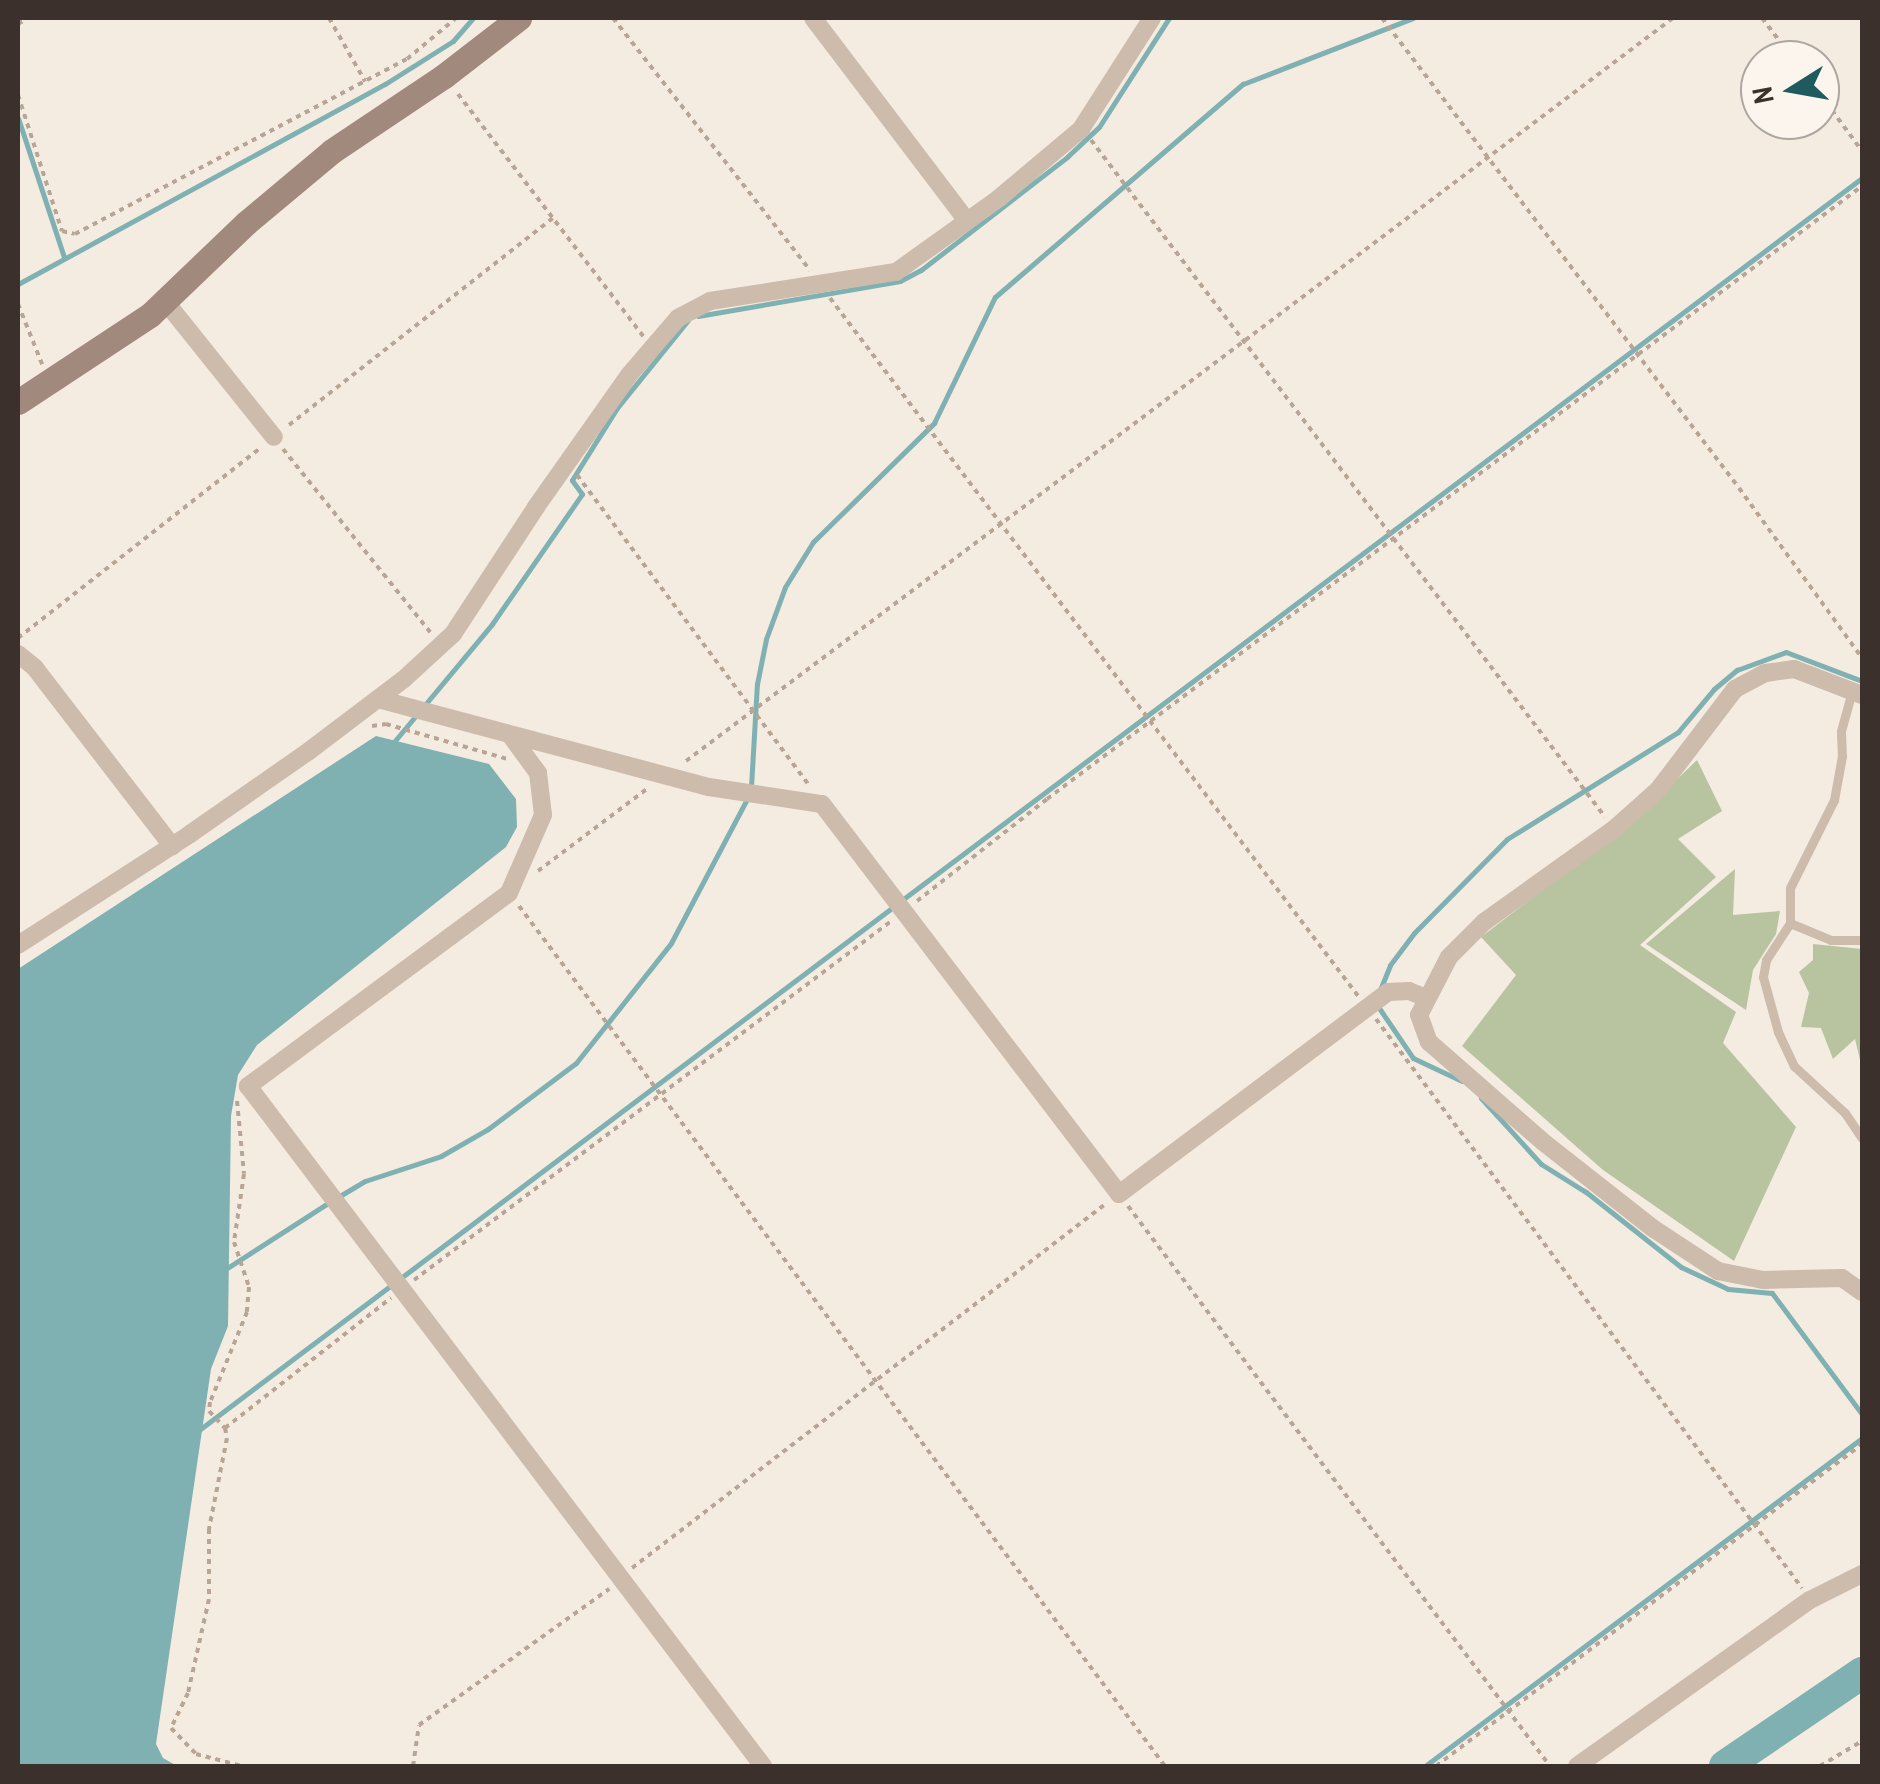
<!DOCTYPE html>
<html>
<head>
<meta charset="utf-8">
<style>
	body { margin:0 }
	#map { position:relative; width:1880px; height:1784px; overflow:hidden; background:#f4ebe1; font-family:"Archivo Narrow",sans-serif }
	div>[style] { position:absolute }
	.green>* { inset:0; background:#b8c4a0 }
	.water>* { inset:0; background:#7fb0b2 }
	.stream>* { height:5px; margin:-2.5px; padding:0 2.5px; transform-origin:2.5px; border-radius:2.5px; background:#7fb0b2 }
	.river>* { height:32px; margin:-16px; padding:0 16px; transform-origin:16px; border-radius:16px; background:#7fb0b2 }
	.path>* { height:4px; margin-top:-2px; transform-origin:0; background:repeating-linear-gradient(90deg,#b9a596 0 5px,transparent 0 10px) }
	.lane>* { height:9px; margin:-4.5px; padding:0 4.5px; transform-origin:4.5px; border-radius:4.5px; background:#cdbbac }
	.street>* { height:18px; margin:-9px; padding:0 9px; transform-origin:9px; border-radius:9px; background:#cdbbac }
	.secondary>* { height:25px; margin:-12.5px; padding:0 12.5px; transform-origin:12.5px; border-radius:12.5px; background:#a18a7d }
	span { translate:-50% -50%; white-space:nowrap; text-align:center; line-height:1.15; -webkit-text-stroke:9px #fbf5ee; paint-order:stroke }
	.frame { position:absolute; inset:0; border:20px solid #3b302b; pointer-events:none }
	.north { position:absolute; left:1740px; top:40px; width:100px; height:100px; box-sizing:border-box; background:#fbf5ee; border:2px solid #aea6a0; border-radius:50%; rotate:259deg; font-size:28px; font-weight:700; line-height:40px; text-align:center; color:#3b302b }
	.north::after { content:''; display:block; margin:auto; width:35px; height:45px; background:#1f5a5e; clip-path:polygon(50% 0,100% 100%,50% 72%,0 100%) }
</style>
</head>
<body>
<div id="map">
	<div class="green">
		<div style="clip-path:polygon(1697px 760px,1722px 811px,1678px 839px,1716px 877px,1640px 945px,1736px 1012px,1723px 1043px,1796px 1127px,1734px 1261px,1603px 1170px,1462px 1046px,1516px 975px,1481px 937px,1637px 818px)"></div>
		<div style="clip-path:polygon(1735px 869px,1733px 915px,1780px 911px,1776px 934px,1753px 970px,1746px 1010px,1646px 944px)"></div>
		<div style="clip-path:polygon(1813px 944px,1862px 949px,1862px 1068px,1855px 1039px,1833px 1059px,1821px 1028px,1801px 1027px,1809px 993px,1799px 972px,1813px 960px)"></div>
	</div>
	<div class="water">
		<div style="clip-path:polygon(376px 736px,489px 764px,516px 799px,517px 827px,506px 847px,257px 1045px,238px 1075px,231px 1116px,228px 1326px,211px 1369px,156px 1744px,163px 1758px,177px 1766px,18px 1766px,18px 969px)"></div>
	</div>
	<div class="stream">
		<div style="left:18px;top:118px;width:146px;rotate:71.7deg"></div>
		<div style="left:18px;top:284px;width:418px;rotate:-28.6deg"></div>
		<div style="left:385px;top:84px;width:80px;rotate:-32.3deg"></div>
		<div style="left:453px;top:41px;width:30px;rotate:-49deg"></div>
		<div style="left:698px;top:316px;width:205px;rotate:-9.8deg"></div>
		<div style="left:900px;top:281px;width:24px;rotate:-28deg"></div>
		<div style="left:921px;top:270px;width:185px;rotate:-37.7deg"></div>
		<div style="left:1067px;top:157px;width:44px;rotate:-43.2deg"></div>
		<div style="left:1099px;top:127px;width:130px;rotate:-57.3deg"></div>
		<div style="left:393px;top:743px;width:155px;rotate:-50.2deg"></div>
		<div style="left:492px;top:624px;width:158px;rotate:-55.3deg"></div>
		<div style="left:582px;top:494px;width:17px;rotate:-126deg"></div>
		<div style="left:572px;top:480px;width:85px;rotate:-58deg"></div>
		<div style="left:617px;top:408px;width:113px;rotate:-51.1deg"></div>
		<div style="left:751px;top:787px;width:103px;rotate:-86.7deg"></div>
		<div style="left:757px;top:684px;width:46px;rotate:-78.7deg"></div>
		<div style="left:766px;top:639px;width:55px;rotate:-69.9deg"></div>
		<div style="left:785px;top:587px;width:53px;rotate:-58.1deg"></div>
		<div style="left:813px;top:542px;width:170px;rotate:-44.5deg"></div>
		<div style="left:934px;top:423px;width:140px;rotate:-64.2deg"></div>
		<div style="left:995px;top:297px;width:327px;rotate:-40.7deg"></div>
		<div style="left:1243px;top:84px;width:182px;rotate:-21.2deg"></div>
		<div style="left:902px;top:900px;width:1201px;rotate:-36.95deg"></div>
		<div style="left:1380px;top:990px;width:27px;rotate:-68deg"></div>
		<div style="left:1390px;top:965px;width:40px;rotate:-53deg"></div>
		<div style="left:1414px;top:933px;width:132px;rotate:-45.3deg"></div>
		<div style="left:1507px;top:839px;width:202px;rotate:-32deg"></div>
		<div style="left:1678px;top:732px;width:56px;rotate:-50.1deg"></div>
		<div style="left:1714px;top:689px;width:30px;rotate:-40deg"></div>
		<div style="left:1737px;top:670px;width:52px;rotate:-20.2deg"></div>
		<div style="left:1786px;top:652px;width:81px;rotate:20.9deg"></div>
		<div style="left:1377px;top:1005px;width:64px;rotate:55.8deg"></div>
		<div style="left:1413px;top:1058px;width:54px;rotate:25.1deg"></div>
		<div style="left:1481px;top:1098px;width:89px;rotate:47.7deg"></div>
		<div style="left:1541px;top:1164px;width:53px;rotate:31.9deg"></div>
		<div style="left:1586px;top:1192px;width:121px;rotate:38.3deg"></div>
		<div style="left:1681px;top:1267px;width:52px;rotate:25.1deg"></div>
		<div style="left:1728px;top:1289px;width:44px;rotate:5.2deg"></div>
		<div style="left:1772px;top:1293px;width:151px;rotate:53.4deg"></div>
		<div style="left:338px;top:1197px;width:31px;rotate:-31deg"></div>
		<div style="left:365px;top:1181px;width:80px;rotate:-18.2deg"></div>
		<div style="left:441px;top:1156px;width:54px;rotate:-29.9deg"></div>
		<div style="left:488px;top:1129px;width:110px;rotate:-36.9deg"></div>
		<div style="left:576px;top:1063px;width:153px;rotate:-51.6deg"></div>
		<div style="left:671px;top:943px;width:165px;rotate:-62.2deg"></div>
		<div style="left:224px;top:1270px;width:124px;rotate:-32.8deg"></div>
		<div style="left:199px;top:1430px;width:869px;rotate:-37deg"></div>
		<div style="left:1425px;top:1766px;width:546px;rotate:-36.89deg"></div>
	</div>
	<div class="river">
		<div style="left:1725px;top:1766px;width:166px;rotate:-34.2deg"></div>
	</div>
	<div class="path">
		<div style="left:329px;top:18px;width:73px;rotate:60.3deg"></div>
		<div style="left:613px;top:18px;width:320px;rotate:52deg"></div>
		<div style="left:1382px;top:18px;width:590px;rotate:52.78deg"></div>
		<div style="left:1739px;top:488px;width:210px;rotate:54.1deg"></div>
		<div style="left:1762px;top:18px;width:53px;rotate:52.7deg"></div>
		<div style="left:18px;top:24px;width:12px;rotate:-31deg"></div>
		<div style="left:458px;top:94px;width:305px;rotate:52.6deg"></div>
		<div style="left:1820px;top:94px;width:71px;rotate:53.6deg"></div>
		<div style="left:18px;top:95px;width:143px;rotate:72.1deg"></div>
		<div style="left:62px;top:231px;width:13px;rotate:13deg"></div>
		<div style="left:75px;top:234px;width:375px;rotate:-27.8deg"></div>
		<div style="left:407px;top:59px;width:64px;rotate:-39.9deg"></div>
		<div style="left:1091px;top:140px;width:850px;rotate:52.79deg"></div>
		<div style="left:830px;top:298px;width:875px;rotate:52.89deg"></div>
		<div style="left:18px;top:304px;width:65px;rotate:68.2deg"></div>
		<div style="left:289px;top:425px;width:335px;rotate:-38.1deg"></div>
		<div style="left:283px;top:449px;width:235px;rotate:51.2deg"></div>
		<div style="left:577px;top:475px;width:386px;rotate:53.2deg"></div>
		<div style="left:18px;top:638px;width:310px;rotate:-38.1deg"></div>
		<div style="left:372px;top:726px;width:14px;rotate:-8deg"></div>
		<div style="left:386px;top:724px;width:126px;rotate:16.1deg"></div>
		<div style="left:686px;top:761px;width:1235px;rotate:-36.97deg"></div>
		<div style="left:538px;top:871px;width:136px;rotate:-37deg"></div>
		<div style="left:917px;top:901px;width:165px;rotate:-38.1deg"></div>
		<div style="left:1047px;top:799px;width:1020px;rotate:-36.95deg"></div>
		<div style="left:519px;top:906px;width:1076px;rotate:53.09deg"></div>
		<div style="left:1376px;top:1019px;width:711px;rotate:53.18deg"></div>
		<div style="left:237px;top:1101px;width:73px;rotate:84.5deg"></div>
		<div style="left:244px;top:1174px;width:69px;rotate:98.4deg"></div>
		<div style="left:234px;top:1242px;width:47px;rotate:71.6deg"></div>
		<div style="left:249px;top:1287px;width:25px;rotate:95deg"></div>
		<div style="left:247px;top:1312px;width:97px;rotate:112.3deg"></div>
		<div style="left:210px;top:1402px;width:9px;rotate:96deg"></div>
		<div style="left:209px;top:1411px;width:23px;rotate:47deg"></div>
		<div style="left:225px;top:1428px;width:10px;rotate:79deg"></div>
		<div style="left:227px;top:1438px;width:93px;rotate:101.2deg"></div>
		<div style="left:209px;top:1529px;width:70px;rotate:90deg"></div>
		<div style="left:209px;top:1599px;width:96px;rotate:102.6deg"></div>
		<div style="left:188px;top:1693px;width:39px;rotate:116deg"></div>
		<div style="left:171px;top:1728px;width:36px;rotate:46deg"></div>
		<div style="left:196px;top:1754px;width:48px;rotate:14.6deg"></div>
		<div style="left:1128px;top:1206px;width:701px;rotate:53deg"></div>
		<div style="left:414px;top:1280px;width:596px;rotate:-36.95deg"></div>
		<div style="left:225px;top:1428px;width:211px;rotate:-38.1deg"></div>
		<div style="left:632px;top:1568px;width:595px;rotate:-37.56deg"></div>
		<div style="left:413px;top:1766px;width:41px;rotate:-81.7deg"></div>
		<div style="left:419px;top:1725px;width:234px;rotate:-35.6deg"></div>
		<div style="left:1436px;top:1766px;width:534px;rotate:-37.08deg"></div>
		<div style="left:1820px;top:1766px;width:49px;rotate:-30.8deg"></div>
	</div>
	<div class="lane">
		<div style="left:1852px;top:691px;width:41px;rotate:105.4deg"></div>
		<div style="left:1841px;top:731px;width:25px;rotate:88deg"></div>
		<div style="left:1842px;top:756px;width:45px;rotate:100.3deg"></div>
		<div style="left:1834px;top:800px;width:98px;rotate:116.6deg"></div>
		<div style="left:1790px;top:888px;width:35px;rotate:90deg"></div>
		<div style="left:1790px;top:923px;width:44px;rotate:123deg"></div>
		<div style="left:1766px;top:960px;width:17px;rotate:100deg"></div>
		<div style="left:1763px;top:977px;width:57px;rotate:74.7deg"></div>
		<div style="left:1778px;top:1032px;width:38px;rotate:65deg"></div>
		<div style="left:1794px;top:1066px;width:69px;rotate:42.7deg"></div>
		<div style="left:1845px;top:1113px;width:30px;rotate:56deg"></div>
		<div style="left:1790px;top:923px;width:44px;rotate:22.5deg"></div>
		<div style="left:1831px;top:940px;width:31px"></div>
	</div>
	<div class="street">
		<div style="left:813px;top:18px;width:255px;rotate:52.8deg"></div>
		<div style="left:165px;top:301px;width:174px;rotate:51.3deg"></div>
		<div style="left:18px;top:654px;width:22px;rotate:39deg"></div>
		<div style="left:35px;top:668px;width:225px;rotate:52.4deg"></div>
		<div style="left:1862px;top:695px;width:73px;rotate:-159.1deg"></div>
		<div style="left:1794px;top:669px;width:29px;rotate:172deg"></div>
		<div style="left:1765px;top:673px;width:34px;rotate:152deg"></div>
		<div style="left:1735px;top:689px;width:127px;rotate:127.3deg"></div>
		<div style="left:1658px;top:790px;width:59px;rotate:138.4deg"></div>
		<div style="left:1614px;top:829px;width:160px;rotate:144.4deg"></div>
		<div style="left:1484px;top:922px;width:49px;rotate:135deg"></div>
		<div style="left:1449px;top:957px;width:65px;rotate:117.3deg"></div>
		<div style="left:1419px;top:1015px;width:29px;rotate:70deg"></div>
		<div style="left:1429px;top:1042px;width:150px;rotate:41.2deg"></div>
		<div style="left:1542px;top:1141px;width:142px;rotate:38.2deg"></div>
		<div style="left:1654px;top:1229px;width:77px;rotate:33.3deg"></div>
		<div style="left:1718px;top:1271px;width:46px;rotate:11.3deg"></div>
		<div style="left:1763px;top:1280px;width:79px;rotate:-1.5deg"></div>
		<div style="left:1842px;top:1278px;width:24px;rotate:35deg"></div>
		<div style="left:378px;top:699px;width:342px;rotate:14.9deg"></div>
		<div style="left:709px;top:787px;width:114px;rotate:8.6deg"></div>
		<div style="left:822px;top:804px;width:490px;rotate:52.7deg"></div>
		<div style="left:1119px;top:1194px;width:336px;rotate:-36.9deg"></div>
		<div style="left:1388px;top:992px;width:21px;rotate:-3deg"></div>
		<div style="left:1409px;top:991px;width:18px;rotate:22deg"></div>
		<div style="left:511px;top:736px;width:46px;rotate:53.9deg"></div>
		<div style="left:538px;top:773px;width:42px;rotate:83.2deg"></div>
		<div style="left:543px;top:815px;width:85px;rotate:113.6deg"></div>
		<div style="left:509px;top:893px;width:325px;rotate:143.5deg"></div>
		<div style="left:248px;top:1086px;width:853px;rotate:52.86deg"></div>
		<div style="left:18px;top:945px;width:205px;rotate:-32.8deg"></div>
		<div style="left:190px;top:834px;width:145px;rotate:-34.9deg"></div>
		<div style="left:309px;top:751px;width:119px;rotate:-37.2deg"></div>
		<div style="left:404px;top:679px;width:67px;rotate:-42.6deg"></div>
		<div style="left:453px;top:634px;width:152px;rotate:-56.8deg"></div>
		<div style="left:536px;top:507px;width:161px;rotate:-54.8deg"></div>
		<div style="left:629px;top:375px;width:75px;rotate:-49.3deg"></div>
		<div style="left:678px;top:318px;width:36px;rotate:-28deg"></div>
		<div style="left:710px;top:301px;width:188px;rotate:-8.9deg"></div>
		<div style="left:896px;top:272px;width:125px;rotate:-35.6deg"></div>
		<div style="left:998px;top:199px;width:109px;rotate:-40.1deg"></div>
		<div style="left:1081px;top:129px;width:132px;rotate:-57.4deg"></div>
		<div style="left:1577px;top:1766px;width:286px;rotate:-35.5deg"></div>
		<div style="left:1810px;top:1600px;width:58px;rotate:-26.6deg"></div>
	</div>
	<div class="secondary">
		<div style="left:18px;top:402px;width:158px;rotate:-33.4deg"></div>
		<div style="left:150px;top:315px;width:133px;rotate:-43.8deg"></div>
		<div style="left:246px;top:223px;width:112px;rotate:-39.9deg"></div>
		<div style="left:332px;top:151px;width:135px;rotate:-33.8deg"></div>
		<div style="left:444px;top:76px;width:95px;rotate:-37.7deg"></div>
	</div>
	<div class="frame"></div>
	<div class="north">N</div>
</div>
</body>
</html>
